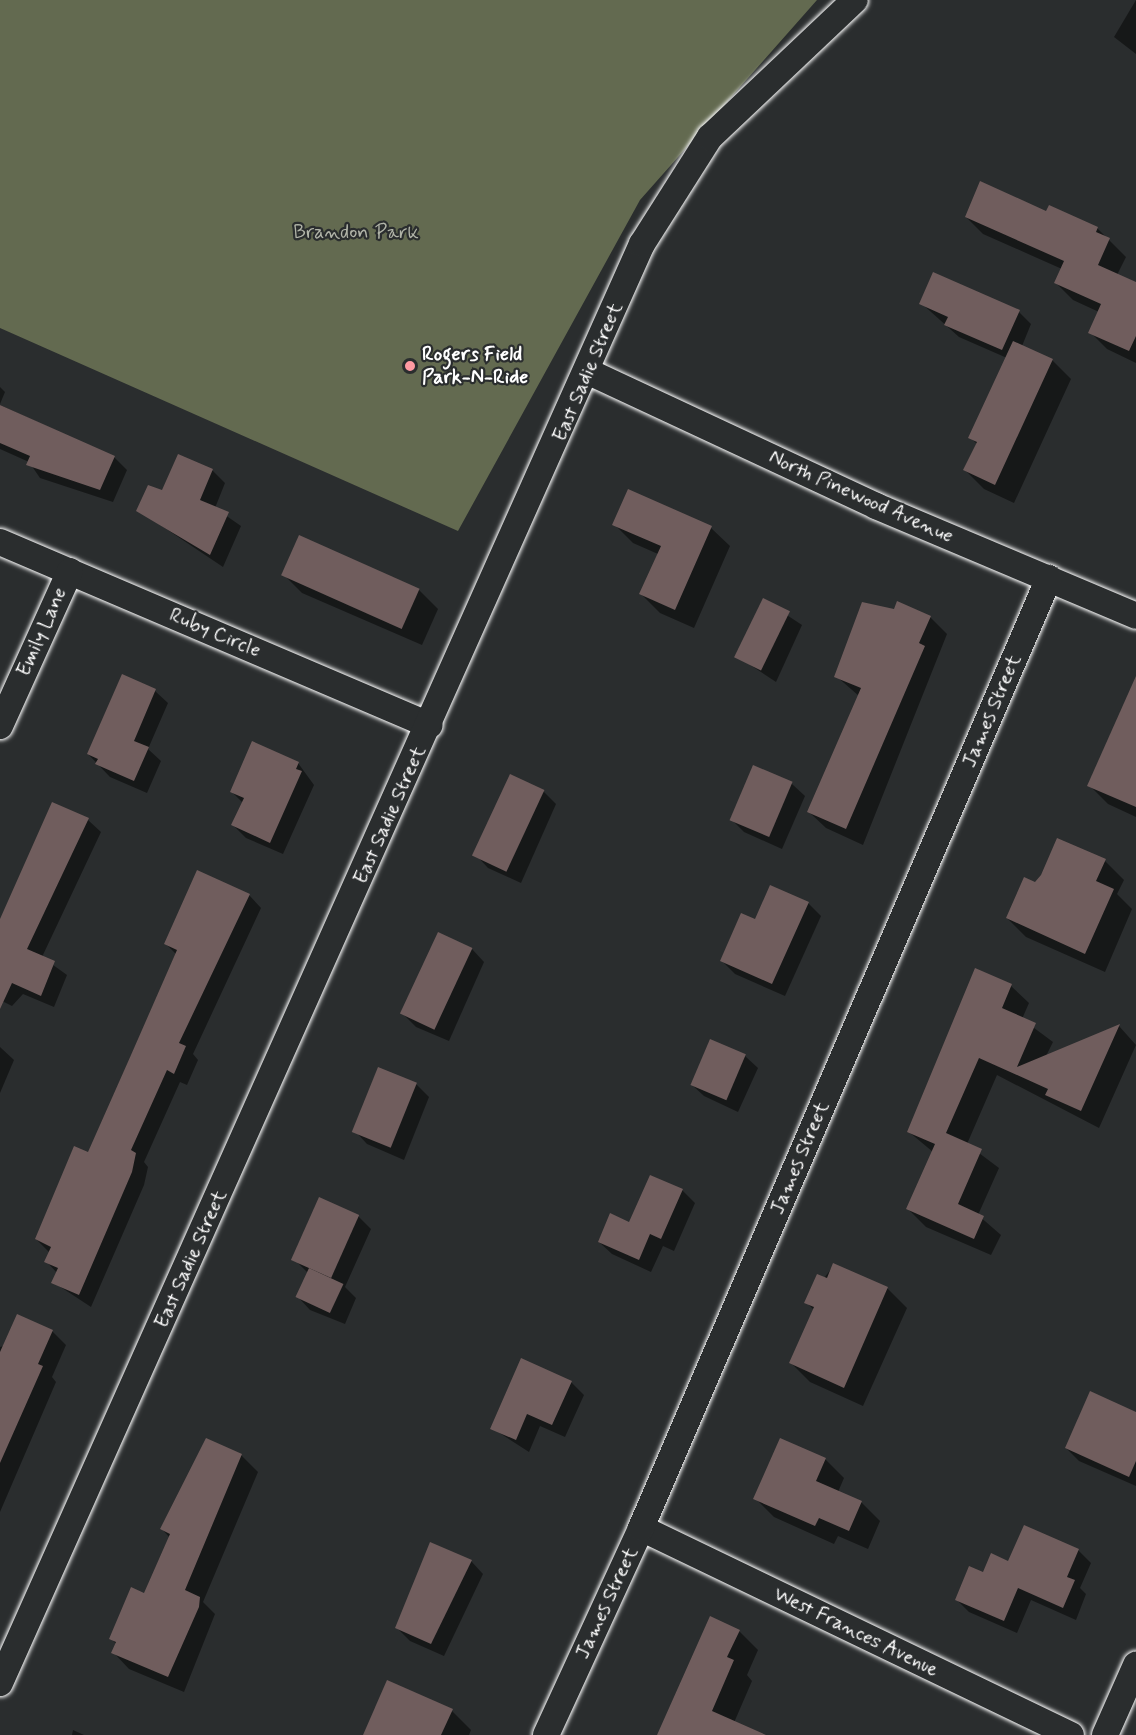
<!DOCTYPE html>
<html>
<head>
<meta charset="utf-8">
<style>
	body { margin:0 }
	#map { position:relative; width:1136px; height:1735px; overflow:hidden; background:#2a2d2e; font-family:Mynerve,sans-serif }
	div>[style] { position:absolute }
	.green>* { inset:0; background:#636a50 }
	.shadow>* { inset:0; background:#0007 }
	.building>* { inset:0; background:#705d5d; transform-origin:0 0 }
	.roads { filter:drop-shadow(0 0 2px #fff) drop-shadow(0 0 2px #fff) }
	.minor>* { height:26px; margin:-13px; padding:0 13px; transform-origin:13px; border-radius:13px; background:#2a2d2e }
	.dots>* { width:16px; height:16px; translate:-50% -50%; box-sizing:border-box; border:3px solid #2a2d2e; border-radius:50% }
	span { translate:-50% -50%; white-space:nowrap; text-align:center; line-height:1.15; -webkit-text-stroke:4.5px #2a2d2e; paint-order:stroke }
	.park-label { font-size:20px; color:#b1b4a8 }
	.poi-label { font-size:20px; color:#fff; font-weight:700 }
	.left { translate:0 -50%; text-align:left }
	.street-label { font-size:20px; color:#fff }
</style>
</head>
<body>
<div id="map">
	<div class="green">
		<div style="clip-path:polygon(0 0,817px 0,640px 200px,458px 531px,0 328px)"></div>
	</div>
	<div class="shadow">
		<div style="clip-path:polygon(1136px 0,1136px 54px,1114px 37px)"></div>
		<div style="clip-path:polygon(1047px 212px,1097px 228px,1126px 257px,1117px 275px,1136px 283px,1136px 363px,1107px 349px,1090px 332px,1099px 312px,1073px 300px,1056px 283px,1062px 269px,983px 234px,966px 217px)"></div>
		<div style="clip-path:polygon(921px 303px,1019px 312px,1031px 324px,1022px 346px,1052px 360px,1071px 379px,1014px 503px,984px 489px,965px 470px,977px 444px,970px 437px,1007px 358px,959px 337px)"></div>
		<div style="clip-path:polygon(0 387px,5px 392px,0 404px)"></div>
		<div style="clip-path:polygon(0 405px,114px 457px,127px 470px,113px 502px,40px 478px,29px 462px,0 449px)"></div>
		<div style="clip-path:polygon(179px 456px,213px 471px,225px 483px,215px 508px,241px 526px,223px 567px,138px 510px,162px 492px)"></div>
		<div style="clip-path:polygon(614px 524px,711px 528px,730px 546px,694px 628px,660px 613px,641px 594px,658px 554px,633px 543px)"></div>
		<div style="clip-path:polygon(283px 574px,419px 590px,438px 609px,422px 645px,302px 593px)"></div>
		<div style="clip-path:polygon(764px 600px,802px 625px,776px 682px,738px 657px)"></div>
		<div style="clip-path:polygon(930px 617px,947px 634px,863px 845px,826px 828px,809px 812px,859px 696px,836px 676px)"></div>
		<div style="clip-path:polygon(155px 691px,168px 703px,148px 749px,161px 761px,147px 793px,110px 777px,88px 754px)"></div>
		<div style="clip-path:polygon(1136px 701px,1136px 817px,1108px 804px,1089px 785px)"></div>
		<div style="clip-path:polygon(298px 763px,314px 785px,283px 854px,246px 838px,233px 825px,243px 803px,231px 791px)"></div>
		<div style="clip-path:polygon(754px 766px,792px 784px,805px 796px,782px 849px,744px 832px,731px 819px)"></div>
		<div style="clip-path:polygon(543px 791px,556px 804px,521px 883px,488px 868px,476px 855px)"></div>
		<div style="clip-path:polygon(53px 804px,88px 820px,101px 832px,42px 957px,67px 975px,54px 1007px,23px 994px,12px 1006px,0 1000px,0 921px)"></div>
		<div style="clip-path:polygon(1105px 861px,1124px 880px,1117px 894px,1132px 909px,1105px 972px,1026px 937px,1007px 918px,1035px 884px)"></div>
		<div style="clip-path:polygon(249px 895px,261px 908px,193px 1054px,198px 1060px,187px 1085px,180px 1082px,144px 1162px,148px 1167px,144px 1185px,91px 1307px,53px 1282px,57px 1273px,46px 1261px,50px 1253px,36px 1239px,88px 1154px,176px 954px,166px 944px)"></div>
		<div style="clip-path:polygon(808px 903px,821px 916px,785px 996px,735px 974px,722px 961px,756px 921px)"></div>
		<div style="clip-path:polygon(472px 949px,484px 962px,449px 1041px,416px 1027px,403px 1014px)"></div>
		<div style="clip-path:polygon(1011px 986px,1029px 1003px,1022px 1019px,1053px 1042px,1046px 1056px,1119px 1026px,1136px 1045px,1099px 1128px,997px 1075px,967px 1144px,999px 1168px,978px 1215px,1001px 1235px,991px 1255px,926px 1227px,908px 1209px,933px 1152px,909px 1132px)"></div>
		<div style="clip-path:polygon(0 1047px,14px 1060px,0 1093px)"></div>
		<div style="clip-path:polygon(745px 1056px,758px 1068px,738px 1112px,704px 1096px,691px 1084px)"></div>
		<div style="clip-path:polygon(416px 1084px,429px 1097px,404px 1160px,367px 1144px,355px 1131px)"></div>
		<div style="clip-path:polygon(651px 1176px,682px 1190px,695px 1203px,674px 1251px,663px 1246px,651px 1272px,612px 1254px,599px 1242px,630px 1223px)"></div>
		<div style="clip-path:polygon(358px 1216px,371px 1229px,345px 1287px,356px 1298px,345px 1324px,310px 1310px,298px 1297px,308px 1273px,297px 1262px)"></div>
		<div style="clip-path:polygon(834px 1265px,888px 1289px,907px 1308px,863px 1406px,810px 1382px,791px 1363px,814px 1310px,806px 1302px)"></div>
		<div style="clip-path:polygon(52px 1331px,66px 1345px,52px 1377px,56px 1382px,0 1512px,0 1347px)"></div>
		<div style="clip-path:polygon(571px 1382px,584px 1395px,565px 1437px,540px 1426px,529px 1452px,492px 1428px)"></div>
		<div style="clip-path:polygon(1136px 1414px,1136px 1486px,1079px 1461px,1066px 1448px)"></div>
		<div style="clip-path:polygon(241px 1455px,258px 1472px,203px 1602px,215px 1614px,184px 1692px,129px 1669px,113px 1652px,116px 1644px,111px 1638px,145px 1595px,170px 1538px,162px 1529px)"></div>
		<div style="clip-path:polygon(825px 1459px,844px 1478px,838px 1492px,861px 1502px,880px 1521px,868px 1549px,838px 1536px,834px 1544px,774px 1517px,755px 1498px)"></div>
		<div style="clip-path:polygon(1078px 1550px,1091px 1563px,1080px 1588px,1086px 1594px,1076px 1620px,1031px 1600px,1017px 1633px,969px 1612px,956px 1599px,1009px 1563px)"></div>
		<div style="clip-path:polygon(471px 1561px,483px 1574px,444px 1656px,410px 1641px,397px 1628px)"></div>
		<div style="clip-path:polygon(739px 1631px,758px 1650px,747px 1675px,752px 1681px,733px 1725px,743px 1735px,658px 1735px)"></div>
		<div style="clip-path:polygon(452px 1711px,471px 1730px,469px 1735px,365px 1735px)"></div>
		<div style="clip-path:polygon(73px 1730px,84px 1735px,72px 1735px)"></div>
	</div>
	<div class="building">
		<div style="clip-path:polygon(980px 181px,1046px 211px,1049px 205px,1098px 227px,1096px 232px,1110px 238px,1098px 265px,1136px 282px,1136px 336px,1129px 351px,1088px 333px,1101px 304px,1054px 283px,1064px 261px,965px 217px)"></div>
		<div style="clip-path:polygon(933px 272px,1020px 310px,1002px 350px,944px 325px,948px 317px,919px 304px)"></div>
		<div style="clip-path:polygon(1013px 341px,1053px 359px,995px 485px,963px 470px,977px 442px,968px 438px)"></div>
		<div style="clip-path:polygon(0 405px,115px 456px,100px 490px,26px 465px,30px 456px,0 443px)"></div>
		<div style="clip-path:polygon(178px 454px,213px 469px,200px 500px,229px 512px,210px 555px,136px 511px,148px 485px,162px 490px)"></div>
		<div style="clip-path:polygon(628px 489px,712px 526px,675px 610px,639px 594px,661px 546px,612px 525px)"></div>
		<div style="left:299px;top:535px;width:132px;height:44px;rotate:24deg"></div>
		<div style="left:763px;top:598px;width:30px;height:66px;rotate:26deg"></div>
		<div style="clip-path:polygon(897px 601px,931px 616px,919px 643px,925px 646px,846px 829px,807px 812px,861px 688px,834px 677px,862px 602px,894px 609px)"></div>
		<div style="clip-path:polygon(122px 674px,156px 689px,134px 741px,149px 747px,134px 781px,95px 764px,98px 759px,87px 754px)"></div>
		<div style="clip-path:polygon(1136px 676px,1136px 807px,1087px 786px)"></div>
		<div style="clip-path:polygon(252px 741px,299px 762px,296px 769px,302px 771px,270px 843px,231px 825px,244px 798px,230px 792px)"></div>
		<div style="left:753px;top:765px;width:43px;height:60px;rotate:23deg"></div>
		<div style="left:510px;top:774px;width:38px;height:90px;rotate:25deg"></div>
		<div style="clip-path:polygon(52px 802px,89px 818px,27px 949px,55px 961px,41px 996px,12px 983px,0 1009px,0 919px)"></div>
		<div style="clip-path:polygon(1057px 838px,1106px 859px,1096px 881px,1114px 889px,1085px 954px,1006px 918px,1024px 877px,1035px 882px,1041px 875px)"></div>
		<div style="clip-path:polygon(197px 870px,250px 894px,179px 1043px,186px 1046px,174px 1074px,167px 1070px,131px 1150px,136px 1153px,132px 1172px,79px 1295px,51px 1283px,58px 1268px,44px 1262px,51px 1247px,35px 1239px,74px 1146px,88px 1152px,131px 1055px,177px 950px,164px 944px)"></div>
		<div style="clip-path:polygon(770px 885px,809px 902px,772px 984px,720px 961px,741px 913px,755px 919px)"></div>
		<div style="left:438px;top:932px;width:38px;height:90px;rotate:25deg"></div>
		<div style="clip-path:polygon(975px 968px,1012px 984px,1002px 1008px,1036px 1023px,1017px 1067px,1120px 1024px,1081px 1111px,1045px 1095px,1048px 1089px,979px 1058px,946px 1133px,982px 1149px,958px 1204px,984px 1216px,974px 1239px,906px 1209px,935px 1144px,907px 1132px)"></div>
		<div style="left:710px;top:1039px;width:39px;height:50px;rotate:23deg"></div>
		<div style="left:378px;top:1067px;width:42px;height:70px;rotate:22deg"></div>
		<div style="clip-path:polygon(650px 1175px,683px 1189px,661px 1239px,650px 1234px,639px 1260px,598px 1242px,610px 1213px,629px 1222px)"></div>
		<div style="left:319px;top:1197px;width:44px;height:69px;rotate:24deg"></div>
		<div style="clip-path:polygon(833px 1263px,888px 1287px,844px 1388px,789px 1363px,814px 1307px,804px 1303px,817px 1274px,827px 1278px)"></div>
		<div style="left:309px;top:1268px;width:38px;height:32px;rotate:25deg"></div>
		<div style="clip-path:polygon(17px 1314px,53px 1330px,38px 1364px,43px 1366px,0 1463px,0 1352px)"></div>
		<div style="clip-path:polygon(521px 1358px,572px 1381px,552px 1425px,527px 1414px,516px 1440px,490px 1429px)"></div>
		<div style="clip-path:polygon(1090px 1391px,1136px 1412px,1136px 1461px,1129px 1477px,1065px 1448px)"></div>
		<div style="clip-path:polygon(206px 1438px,242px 1454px,185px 1590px,200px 1597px,199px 1607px,168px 1677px,111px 1653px,116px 1642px,109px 1639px,131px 1587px,144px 1593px,170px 1534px,160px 1529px)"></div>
		<div style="clip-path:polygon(780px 1438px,826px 1458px,816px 1481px,862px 1501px,849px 1531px,819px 1518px,815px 1526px,753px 1499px)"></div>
		<div style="clip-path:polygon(1024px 1525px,1079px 1549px,1067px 1577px,1075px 1580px,1063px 1608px,1018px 1588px,1004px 1621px,955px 1600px,969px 1566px,983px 1572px,991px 1553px,1008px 1561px)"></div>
		<div style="clip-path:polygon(430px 1542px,472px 1560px,431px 1644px,395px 1628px)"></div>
		<div style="clip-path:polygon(710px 1616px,740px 1630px,727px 1657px,734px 1660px,712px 1711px,766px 1735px,657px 1735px)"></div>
		<div style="clip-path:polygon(387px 1680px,453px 1709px,441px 1735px,363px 1735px)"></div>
	</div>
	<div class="roads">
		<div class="minor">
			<div style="left:589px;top:372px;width:317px;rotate:25deg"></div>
			<div style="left:876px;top:506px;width:282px;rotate:22.9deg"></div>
			<div style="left:0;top:542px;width:467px;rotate:23.1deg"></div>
			<div style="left:0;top:726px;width:170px;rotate:-65.7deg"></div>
			<div style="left:641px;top:1528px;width:477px;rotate:25.7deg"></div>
			<div style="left:0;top:1683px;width:1576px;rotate:-65.96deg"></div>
			<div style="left:642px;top:244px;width:127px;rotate:-57.6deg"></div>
			<div style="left:710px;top:137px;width:199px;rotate:-43.4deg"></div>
			<div style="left:546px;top:1735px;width:228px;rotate:-65.3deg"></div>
			<div style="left:641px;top:1528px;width:1034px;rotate:-66.76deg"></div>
			<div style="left:1105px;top:1735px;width:77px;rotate:-66.1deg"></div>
		</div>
	</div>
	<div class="dots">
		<div style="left:410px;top:366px;background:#ff9aa2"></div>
	</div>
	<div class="park-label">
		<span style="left:356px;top:232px">Brandon Park</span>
	</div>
	<div class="poi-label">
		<span class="left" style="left:422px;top:366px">Rogers Field<br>Park-N-Ride</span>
	</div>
	<div class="street-label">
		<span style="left:588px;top:372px;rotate:-67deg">East Sadie Street</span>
		<span style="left:861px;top:497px;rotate:24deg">North Pinewood Avenue</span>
		<span style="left:42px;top:632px;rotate:-66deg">Emily Lane</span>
		<span style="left:215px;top:633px;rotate:23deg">Ruby Circle</span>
		<span style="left:992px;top:711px;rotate:-67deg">James Street</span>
		<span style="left:390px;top:815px;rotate:-66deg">East Sadie Street</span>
		<span style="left:800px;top:1158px;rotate:-67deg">James Street</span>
		<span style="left:191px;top:1259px;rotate:-66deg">East Sadie Street</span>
		<span style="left:607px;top:1603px;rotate:-65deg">James Street</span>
		<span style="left:856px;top:1632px;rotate:26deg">West Frances Avenue</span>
	</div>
</div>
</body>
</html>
